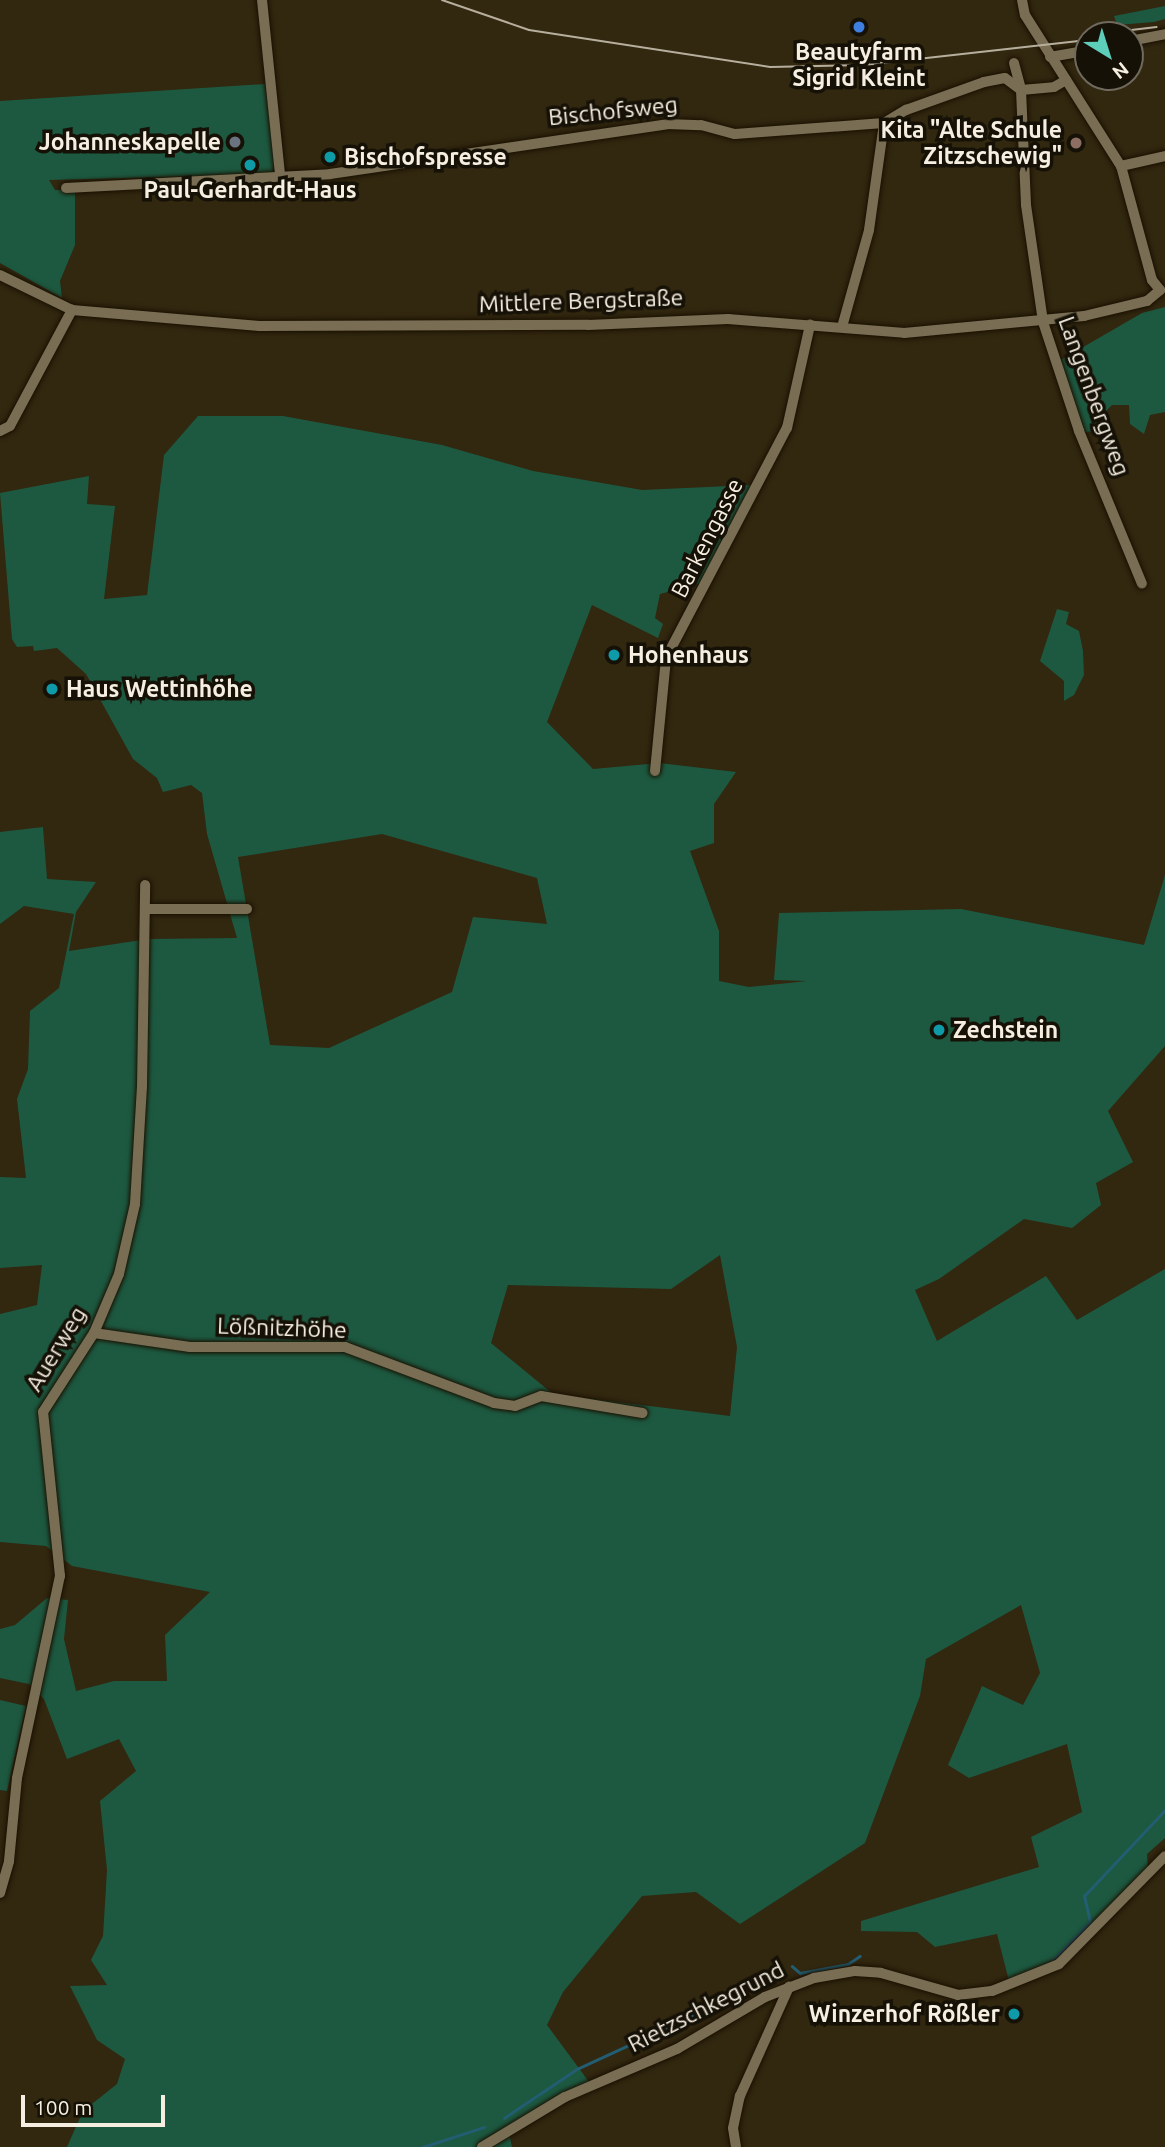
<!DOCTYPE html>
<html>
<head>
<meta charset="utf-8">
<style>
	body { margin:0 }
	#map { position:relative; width:1165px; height:2147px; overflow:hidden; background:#32270f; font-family:Ubuntu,sans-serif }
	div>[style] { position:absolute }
	.green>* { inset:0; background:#1d5940 }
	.stream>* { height:2.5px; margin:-1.25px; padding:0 1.25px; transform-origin:1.25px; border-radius:1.25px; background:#235d72 }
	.roads { filter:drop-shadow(0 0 2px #191000) drop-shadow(0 0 2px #191000) }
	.minor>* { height:10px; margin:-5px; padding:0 5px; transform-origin:5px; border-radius:5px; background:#796e53 }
	.tram>* { height:2px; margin:-1px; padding:0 1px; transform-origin:1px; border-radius:1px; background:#b7af9d }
	.dots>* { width:19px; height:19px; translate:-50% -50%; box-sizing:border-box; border:4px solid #161107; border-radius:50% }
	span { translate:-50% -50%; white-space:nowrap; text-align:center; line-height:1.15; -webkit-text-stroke:7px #161107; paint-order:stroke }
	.poi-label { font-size:23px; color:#f6efe1; font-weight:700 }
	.right { translate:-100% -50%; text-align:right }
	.left { translate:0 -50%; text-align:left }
	.street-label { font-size:23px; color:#f6efe1 }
	.north { position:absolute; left:1074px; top:21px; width:70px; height:70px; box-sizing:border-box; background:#161107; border:2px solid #706a5e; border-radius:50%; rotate:142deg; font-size:19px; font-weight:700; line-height:28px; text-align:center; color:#f6efe1 }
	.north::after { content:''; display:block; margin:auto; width:24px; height:32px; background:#5dceb9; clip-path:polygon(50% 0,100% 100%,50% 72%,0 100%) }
	.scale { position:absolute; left:21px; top:2095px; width:144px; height:32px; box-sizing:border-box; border:4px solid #f6efe1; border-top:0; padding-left:9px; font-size:21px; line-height:24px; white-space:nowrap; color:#f6efe1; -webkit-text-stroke:5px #161107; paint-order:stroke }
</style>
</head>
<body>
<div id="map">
	<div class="green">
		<div style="clip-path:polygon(1165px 6px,1165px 19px,1154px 22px,1117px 25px,1114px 16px)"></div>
		<div style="clip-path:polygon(265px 84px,275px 155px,273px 174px,49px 180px,55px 190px,75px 190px,75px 245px,60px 281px,62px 298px,0 263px,0 101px)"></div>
		<div style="clip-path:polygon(1165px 307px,1165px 412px,1150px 415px,1144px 434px,1130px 424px,1129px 405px,1112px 405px,1100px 417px,1100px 431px,1084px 432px,1059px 361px,1142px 313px)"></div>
		<div style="clip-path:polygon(evenodd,198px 416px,283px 416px,442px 445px,533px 471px,642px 490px,751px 485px,702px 583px,660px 594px,655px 618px,663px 624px,658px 638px,592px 605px,547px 722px,593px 769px,659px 763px,736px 772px,714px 804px,714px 843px,690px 851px,719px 931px,719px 981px,749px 987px,807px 981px,774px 980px,779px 913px,961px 909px,1144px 945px,1165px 875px,1165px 1046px,1108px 1111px,1133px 1162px,1096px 1183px,1101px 1205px,1072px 1228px,1024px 1219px,939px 1279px,915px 1290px,937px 1341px,1046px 1276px,1077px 1320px,1165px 1269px,1165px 1838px,1147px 1854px,1148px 1871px,1048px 1965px,1009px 1981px,997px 1934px,935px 1947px,917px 1932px,861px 1931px,861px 1921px,1039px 1867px,1031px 1837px,1082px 1812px,1067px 1744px,969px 1778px,948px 1765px,982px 1686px,1023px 1705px,1040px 1673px,1021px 1605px,926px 1659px,920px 1696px,865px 1843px,740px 1924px,696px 1892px,642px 1896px,563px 1992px,547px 2025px,592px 2086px,509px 2133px,512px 2147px,67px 2147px,83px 2111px,117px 2084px,125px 2059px,97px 2040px,70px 1986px,107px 1985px,91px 1960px,103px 1936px,107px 1870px,100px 1801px,136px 1771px,119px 1739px,67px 1759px,44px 1699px,29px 1684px,0 1678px,0 1629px,15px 1625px,47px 1598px,68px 1600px,64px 1639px,76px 1691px,114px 1681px,167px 1681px,165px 1635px,210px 1592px,72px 1566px,46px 1546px,0 1542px,0 1314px,37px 1305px,42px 1265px,0 1268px,0 1177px,26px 1178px,17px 1099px,28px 1069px,30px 1011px,59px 988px,74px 914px,24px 906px,0 924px,0 832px,43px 827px,47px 879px,96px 882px,76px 912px,69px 951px,148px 939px,237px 938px,207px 834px,202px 793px,191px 785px,163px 792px,157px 778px,133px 759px,86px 674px,57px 648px,34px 651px,33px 646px,17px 647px,12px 639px,0 493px,89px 476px,87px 504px,115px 506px,104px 599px,147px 595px,164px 455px,198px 416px,382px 834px,537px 878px,547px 924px,473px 917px,452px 992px,329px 1048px,270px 1045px,238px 857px,382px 834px,198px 416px,720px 1255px,737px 1347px,730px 1416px,553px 1394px,491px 1343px,508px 1285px,671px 1289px,720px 1255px)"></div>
		<div style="clip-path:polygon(1057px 609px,1069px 612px,1066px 624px,1079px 631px,1083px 651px,1084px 675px,1074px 695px,1064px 701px,1064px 681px,1040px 661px)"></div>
		<div style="clip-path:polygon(0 1700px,26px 1706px,7px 1791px,0 1790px)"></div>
	</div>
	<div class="stream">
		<div style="left:1052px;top:1961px;width:54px;rotate:-45.7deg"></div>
		<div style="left:1090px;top:1922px;width:27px;rotate:-103deg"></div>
		<div style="left:1084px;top:1896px;width:118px;rotate:-46.7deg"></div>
		<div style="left:792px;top:1966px;width:11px;rotate:41deg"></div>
		<div style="left:800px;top:1973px;width:49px;rotate:-10.6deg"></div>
		<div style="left:848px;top:1964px;width:14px;rotate:-34deg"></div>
		<div style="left:504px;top:2118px;width:88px;rotate:-33.9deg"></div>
		<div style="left:577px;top:2069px;width:145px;rotate:-24.8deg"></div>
		<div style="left:423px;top:2147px;width:64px;rotate:-18.2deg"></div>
	</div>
	<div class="roads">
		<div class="minor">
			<div style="left:262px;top:0;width:176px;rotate:84.1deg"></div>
			<div style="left:1022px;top:0;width:15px;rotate:79deg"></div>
			<div style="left:1025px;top:15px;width:179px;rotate:57.6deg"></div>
			<div style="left:1121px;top:166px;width:118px;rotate:74.8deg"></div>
			<div style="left:1152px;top:280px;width:13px;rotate:51deg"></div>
			<div style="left:1130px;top:41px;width:36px;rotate:-11deg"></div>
			<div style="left:1050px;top:57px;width:39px;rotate:-10deg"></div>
			<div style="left:1014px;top:63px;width:28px;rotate:75deg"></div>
			<div style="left:1021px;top:90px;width:115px;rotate:87.5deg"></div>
			<div style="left:1026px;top:205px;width:118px;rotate:81.7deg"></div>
			<div style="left:1043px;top:322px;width:115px;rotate:71.7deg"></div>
			<div style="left:1079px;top:431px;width:165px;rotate:67.6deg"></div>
			<div style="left:1021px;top:90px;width:33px;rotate:-5deg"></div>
			<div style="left:1054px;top:87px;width:14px;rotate:-30deg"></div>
			<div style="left:1121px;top:166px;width:45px;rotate:-12.8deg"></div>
			<div style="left:66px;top:188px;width:264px;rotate:-3deg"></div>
			<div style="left:330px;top:174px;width:341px;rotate:-8.4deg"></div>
			<div style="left:667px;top:124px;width:34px;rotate:2deg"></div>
			<div style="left:701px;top:125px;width:35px;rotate:15deg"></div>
			<div style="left:735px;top:134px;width:149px;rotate:-4.2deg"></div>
			<div style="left:884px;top:123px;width:26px;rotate:-31deg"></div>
			<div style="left:906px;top:110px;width:83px;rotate:-19.7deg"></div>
			<div style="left:984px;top:82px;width:21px;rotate:-11deg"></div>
			<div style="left:1005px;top:78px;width:20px;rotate:37deg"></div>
			<div style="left:0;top:275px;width:80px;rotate:25.9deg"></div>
			<div style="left:72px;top:310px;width:188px;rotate:4.9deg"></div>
			<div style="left:259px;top:326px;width:329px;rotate:-0.2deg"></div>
			<div style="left:588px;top:325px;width:140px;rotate:-2.5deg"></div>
			<div style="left:728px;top:319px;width:177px;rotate:4.5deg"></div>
			<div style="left:904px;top:333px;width:181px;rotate:-5.4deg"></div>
			<div style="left:1084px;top:316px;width:65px;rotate:-13.4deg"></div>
			<div style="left:1147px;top:301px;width:17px;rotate:-40deg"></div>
			<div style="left:842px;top:327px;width:101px;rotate:-74.4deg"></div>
			<div style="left:869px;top:230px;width:108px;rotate:-82deg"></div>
			<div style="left:0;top:431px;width:11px;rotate:-27deg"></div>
			<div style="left:10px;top:426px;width:132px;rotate:-61.9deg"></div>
			<div style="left:655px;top:771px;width:114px;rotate:-84.4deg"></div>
			<div style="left:666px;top:658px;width:260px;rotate:-62.3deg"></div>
			<div style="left:787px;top:428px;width:106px;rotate:-77.4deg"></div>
			<div style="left:145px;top:909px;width:102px"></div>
			<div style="left:94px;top:1333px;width:97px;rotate:8.3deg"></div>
			<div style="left:190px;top:1347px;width:155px"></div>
			<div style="left:345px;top:1347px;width:159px;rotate:20.6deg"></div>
			<div style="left:494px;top:1403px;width:21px;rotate:8deg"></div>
			<div style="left:515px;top:1406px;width:28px;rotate:-21deg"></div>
			<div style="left:541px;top:1396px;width:103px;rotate:9.5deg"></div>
			<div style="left:0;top:1893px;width:33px;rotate:-74deg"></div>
			<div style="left:9px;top:1861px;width:83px;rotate:-84.5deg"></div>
			<div style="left:17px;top:1778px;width:207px;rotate:-78deg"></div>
			<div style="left:60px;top:1576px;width:165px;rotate:-95.9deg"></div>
			<div style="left:43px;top:1412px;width:94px;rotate:-57.2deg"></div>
			<div style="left:94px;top:1333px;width:64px;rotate:-67deg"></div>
			<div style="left:119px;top:1274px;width:72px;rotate:-77.1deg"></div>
			<div style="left:135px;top:1204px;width:117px;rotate:-86.6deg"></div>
			<div style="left:142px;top:1087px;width:202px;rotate:-89.1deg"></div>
			<div style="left:482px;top:2147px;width:97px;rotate:-31.1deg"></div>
			<div style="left:565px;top:2097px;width:122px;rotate:-23.2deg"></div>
			<div style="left:677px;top:2049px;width:102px;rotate:-30.6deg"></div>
			<div style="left:765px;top:1997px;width:53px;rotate:-21.2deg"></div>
			<div style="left:814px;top:1978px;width:42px;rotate:-9.7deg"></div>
			<div style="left:855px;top:1971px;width:26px;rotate:4deg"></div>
			<div style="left:881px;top:1973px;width:80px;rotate:15.9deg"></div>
			<div style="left:958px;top:1995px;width:34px;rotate:-7deg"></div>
			<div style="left:992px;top:1991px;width:72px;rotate:-21.9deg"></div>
			<div style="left:1059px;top:1964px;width:151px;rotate:-45.5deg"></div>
			<div style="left:736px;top:2147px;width:19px;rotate:-99deg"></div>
			<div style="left:733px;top:2128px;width:33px;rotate:-78deg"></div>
			<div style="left:740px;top:2096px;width:120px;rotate:-65.8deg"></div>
		</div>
	</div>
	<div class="tram">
		<div style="left:442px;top:0;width:92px;rotate:19deg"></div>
		<div style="left:529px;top:30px;width:244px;rotate:8.7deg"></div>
		<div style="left:770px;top:67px;width:94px;rotate:-1.2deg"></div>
		<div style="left:864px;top:65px;width:225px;rotate:-6.4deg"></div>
		<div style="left:1089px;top:35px;width:68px;rotate:-6.7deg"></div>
	</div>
	<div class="dots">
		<div style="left:859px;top:27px;background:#3f7fe0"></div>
		<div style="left:235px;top:142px;background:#6b7280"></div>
		<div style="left:1076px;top:143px;background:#8d6e63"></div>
		<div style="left:330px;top:157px;background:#0f9aa8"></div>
		<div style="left:250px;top:165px;background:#0f9aa8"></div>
		<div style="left:614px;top:655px;background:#0f9aa8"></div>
		<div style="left:52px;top:689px;background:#0f9aa8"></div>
		<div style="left:939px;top:1030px;background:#0f9aa8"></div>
		<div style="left:1014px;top:2014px;background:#0f9aa8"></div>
	</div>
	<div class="poi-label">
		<span style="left:859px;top:65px">Beautyfarm<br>Sigrid Kleint</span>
		<span class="right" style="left:1062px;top:143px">Kita "Alte Schule<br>Zitzschewig"</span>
		<span class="right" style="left:221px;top:142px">Johanneskapelle</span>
		<span class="left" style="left:344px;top:157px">Bischofspresse</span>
		<span style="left:250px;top:190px">Paul-Gerhardt-Haus</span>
		<span class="left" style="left:628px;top:655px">Hohenhaus</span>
		<span class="left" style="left:66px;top:689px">Haus Wettinhöhe</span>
		<span class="left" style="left:953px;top:1030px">Zechstein</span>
		<span class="right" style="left:1000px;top:2014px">Winzerhof Rößler</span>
	</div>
	<div class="street-label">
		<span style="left:613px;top:111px;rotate:-6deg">Bischofsweg</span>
		<span style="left:581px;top:301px;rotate:-2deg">Mittlere Bergstraße</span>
		<span style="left:1094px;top:396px;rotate:70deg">Langenbergweg</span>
		<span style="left:707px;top:538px;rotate:-63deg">Barkengasse</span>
		<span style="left:282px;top:1328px;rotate:2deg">Lößnitzhöhe</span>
		<span style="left:56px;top:1349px;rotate:-59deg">Auerweg</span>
		<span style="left:706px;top:2007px;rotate:-27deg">Rietzschkegrund</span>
	</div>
	<div class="north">N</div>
	<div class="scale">100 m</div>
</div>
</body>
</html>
